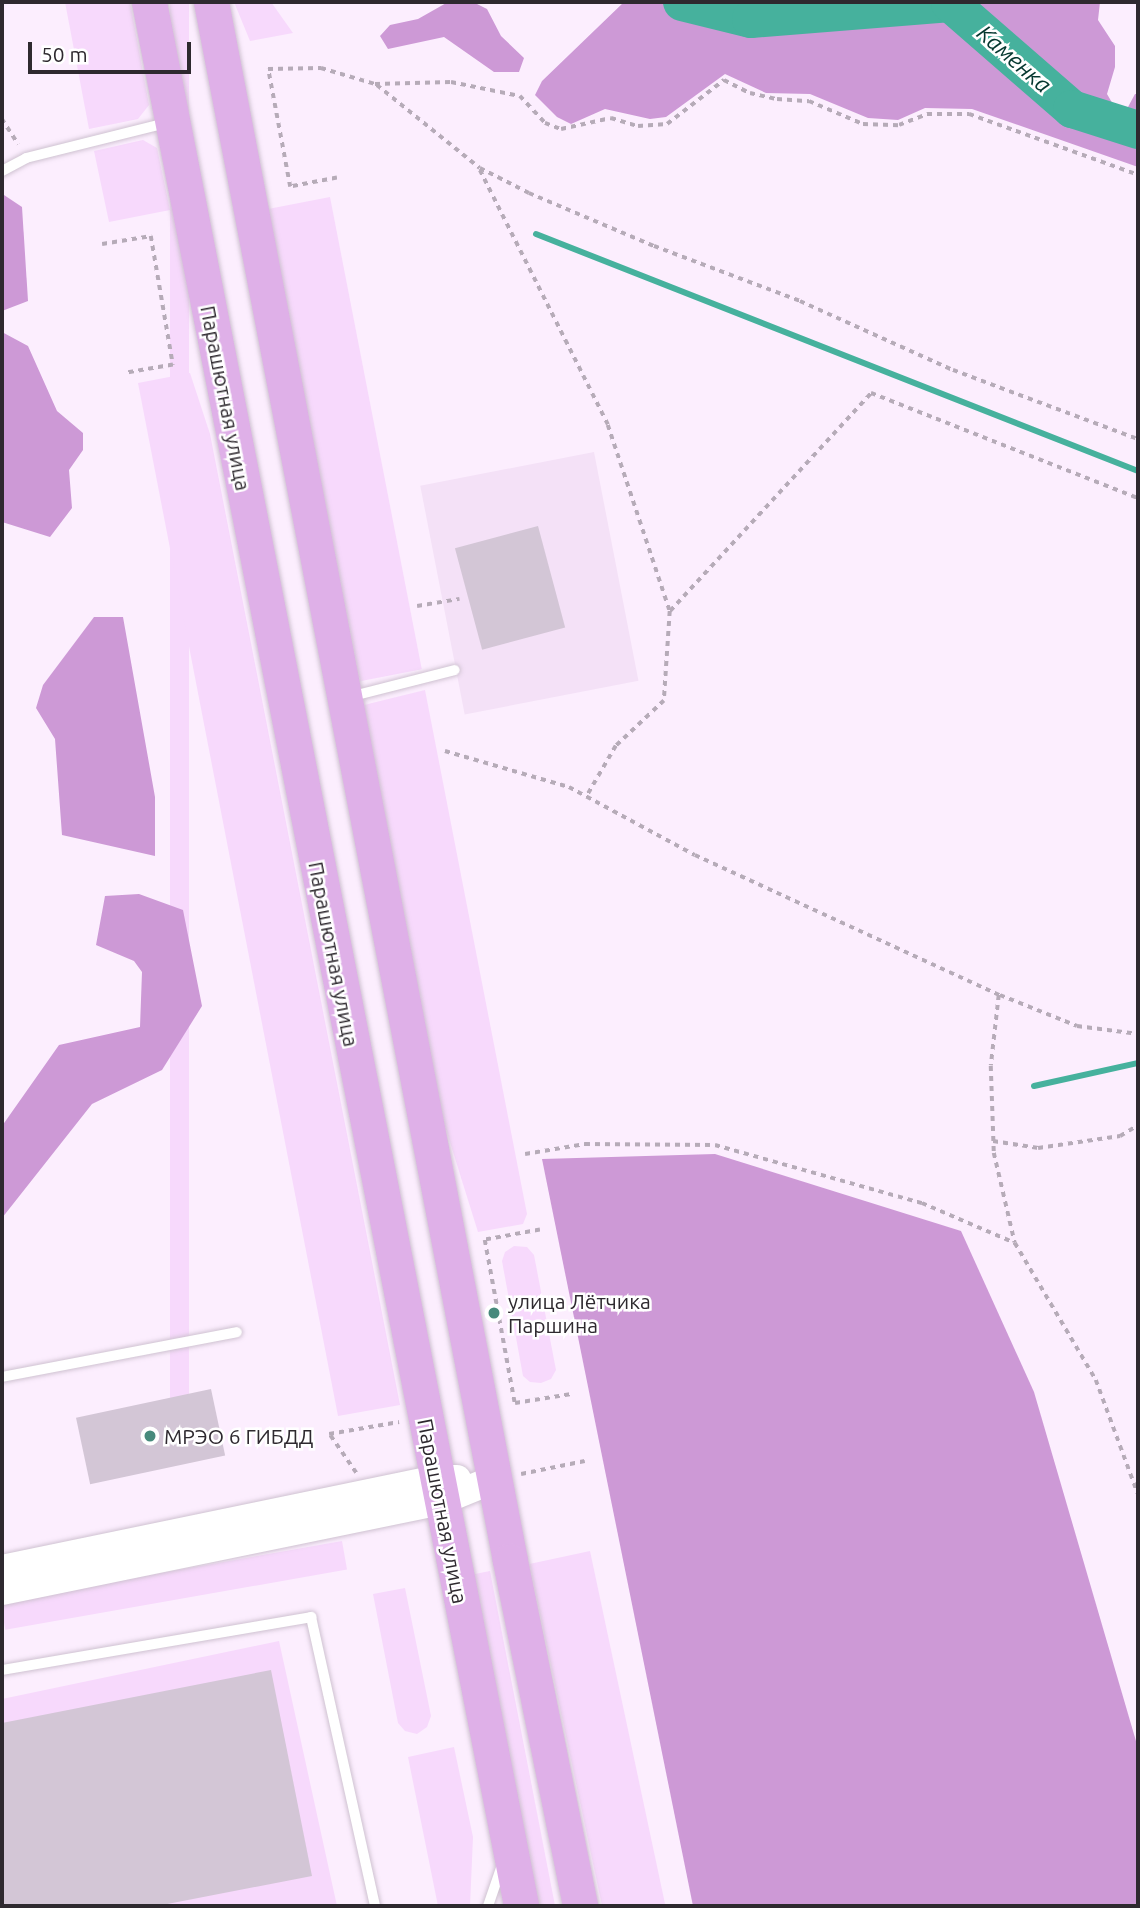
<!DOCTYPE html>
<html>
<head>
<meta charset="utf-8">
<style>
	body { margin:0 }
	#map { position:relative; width:1140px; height:1908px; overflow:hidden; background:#fceefe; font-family:Ubuntu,sans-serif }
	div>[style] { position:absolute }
	.built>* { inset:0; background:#f4e1f7; transform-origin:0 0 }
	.green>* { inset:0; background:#f7d9fc; transform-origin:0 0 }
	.forest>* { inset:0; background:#cd99d6 }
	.stream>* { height:6px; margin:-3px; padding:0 3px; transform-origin:3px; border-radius:3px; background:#46b19d }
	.river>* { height:38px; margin:-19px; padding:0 19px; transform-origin:19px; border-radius:19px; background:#46b19d }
	.building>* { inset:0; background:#d3c6d6; transform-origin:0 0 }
	.path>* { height:3.5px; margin-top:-1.75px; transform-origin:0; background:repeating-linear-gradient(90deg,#b6abb8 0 5px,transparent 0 10px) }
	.roads { filter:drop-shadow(0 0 2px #cfc2d1) drop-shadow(0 0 2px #cfc2d1) }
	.service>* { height:10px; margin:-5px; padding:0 5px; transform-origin:5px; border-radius:5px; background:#fff }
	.tertiary>* { height:28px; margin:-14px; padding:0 14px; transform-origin:14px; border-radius:14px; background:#fff }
	.primary>* { height:35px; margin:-17.5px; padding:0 17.5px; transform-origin:17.5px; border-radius:17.5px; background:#dfb0e8 }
	.dots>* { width:19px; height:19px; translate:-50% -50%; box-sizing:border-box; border:4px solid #fff; border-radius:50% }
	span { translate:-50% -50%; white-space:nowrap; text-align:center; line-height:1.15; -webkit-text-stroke:5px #fff; paint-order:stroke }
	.street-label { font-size:21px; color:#2e292f }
	.poi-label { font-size:21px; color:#2e292f }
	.left { translate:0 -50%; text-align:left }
	.water-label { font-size:23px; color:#04372f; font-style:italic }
	.frame { position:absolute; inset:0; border:4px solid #2e292f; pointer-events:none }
	.scale { position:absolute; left:28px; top:42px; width:163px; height:32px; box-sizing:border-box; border:4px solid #2e292f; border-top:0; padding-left:9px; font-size:21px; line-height:24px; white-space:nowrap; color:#2e292f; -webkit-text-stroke:5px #fff; paint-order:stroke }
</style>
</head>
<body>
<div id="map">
	<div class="built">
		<div style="left:594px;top:452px;width:233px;height:177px;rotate:79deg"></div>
	</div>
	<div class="green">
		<div style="clip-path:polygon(65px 2px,130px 2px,149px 105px,138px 119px,89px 129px)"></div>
		<div style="left:170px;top:2px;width:19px;height:1433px"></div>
		<div style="clip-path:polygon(234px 2px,271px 2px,293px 33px,250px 41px)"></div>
		<div style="clip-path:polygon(143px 140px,157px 148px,170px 210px,109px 222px,94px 151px)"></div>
		<div style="left:330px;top:197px;width:481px;height:63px;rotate:79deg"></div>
		<div style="clip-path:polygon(190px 373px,210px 434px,400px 1405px,338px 1416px,138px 383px)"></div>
		<div style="clip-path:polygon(425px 690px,527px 1214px,523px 1224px,478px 1232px,444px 1123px,364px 705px)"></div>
		<div style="clip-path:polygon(514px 1246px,527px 1247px,534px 1255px,556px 1370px,551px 1379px,541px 1383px,530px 1382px,523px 1376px,502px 1261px,505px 1252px)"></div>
		<div style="left:342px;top:1541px;width:29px;height:347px;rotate:80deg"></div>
		<div style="left:590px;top:1551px;width:362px;height:62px;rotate:78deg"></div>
		<div style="left:490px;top:1571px;width:342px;height:18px;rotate:79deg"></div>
		<div style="clip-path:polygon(405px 1588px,431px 1716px,427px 1727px,417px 1734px,405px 1731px,398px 1723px,373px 1594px)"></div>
		<div style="clip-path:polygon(279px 1641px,337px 1906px,2px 1906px,2px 1699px)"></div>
		<div style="clip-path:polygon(454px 1747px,473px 1837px,470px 1906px,438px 1906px,408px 1757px)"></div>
	</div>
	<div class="forest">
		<div style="clip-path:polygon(448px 2px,473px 2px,487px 9px,501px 36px,524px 58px,519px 72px,494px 72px,444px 37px,388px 49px,380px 36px,390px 25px,418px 19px)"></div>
		<div style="clip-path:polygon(624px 2px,1100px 2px,1098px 20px,1115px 46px,1115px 67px,1107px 94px,1114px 106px,1128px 107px,1135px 94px,1138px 94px,1138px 167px,972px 109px,925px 108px,898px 120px,868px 118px,810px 94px,766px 93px,725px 74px,666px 117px,650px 119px,605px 109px,571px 124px,557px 117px,535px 95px,542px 81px)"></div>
		<div style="clip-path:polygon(4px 195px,22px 207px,28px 301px,2px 311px)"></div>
		<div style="clip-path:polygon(2px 332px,28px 346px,57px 411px,83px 433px,83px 450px,69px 470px,72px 508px,50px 537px,2px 522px)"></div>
		<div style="clip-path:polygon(94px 617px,123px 617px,155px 797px,155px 856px,62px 835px,55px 739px,36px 708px,43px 685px)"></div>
		<div style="clip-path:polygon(139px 894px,183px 910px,202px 1006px,162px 1070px,92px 1104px,2px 1218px,2px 1126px,59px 1045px,140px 1027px,142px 972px,134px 961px,96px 945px,105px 896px)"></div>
		<div style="clip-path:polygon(715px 1154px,961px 1231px,1034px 1392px,1138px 1748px,1138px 1906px,693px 1906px,542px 1159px)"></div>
	</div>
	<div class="stream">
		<div style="left:536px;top:234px;width:647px;rotate:21.49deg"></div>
		<div style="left:1034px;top:1086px;width:107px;rotate:-12.5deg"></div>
	</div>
	<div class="river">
		<div style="left:682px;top:2px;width:71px;rotate:13.8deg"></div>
		<div style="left:751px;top:19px;width:200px;rotate:-4.6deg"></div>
		<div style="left:950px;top:3px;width:162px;rotate:41deg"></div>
		<div style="left:1072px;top:109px;width:69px;rotate:17.7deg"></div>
	</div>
	<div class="building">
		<div style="left:538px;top:526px;width:105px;height:86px;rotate:75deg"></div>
		<div style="left:211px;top:1389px;width:68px;height:138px;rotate:78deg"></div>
		<div style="clip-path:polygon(271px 1670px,312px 1876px,157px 1906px,2px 1906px,2px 1723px)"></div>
	</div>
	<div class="path">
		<div style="left:377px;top:85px;width:132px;rotate:38.9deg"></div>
		<div style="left:480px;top:168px;width:55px;rotate:27deg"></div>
		<div style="left:529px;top:193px;width:136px;rotate:23deg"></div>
		<div style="left:654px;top:246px;width:156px;rotate:20.6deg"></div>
		<div style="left:800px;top:301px;width:168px;rotate:24.3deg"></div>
		<div style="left:953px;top:370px;width:197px;rotate:20.5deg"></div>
		<div style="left:2px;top:119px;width:30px;rotate:57deg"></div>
		<div style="left:480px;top:170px;width:285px;rotate:63.3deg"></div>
		<div style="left:608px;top:425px;width:196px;rotate:71.6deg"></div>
		<div style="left:670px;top:611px;width:90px;rotate:93.8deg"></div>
		<div style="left:664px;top:701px;width:66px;rotate:136.8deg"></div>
		<div style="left:616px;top:746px;width:58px;rotate:120.1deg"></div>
		<div style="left:337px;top:178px;width:48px;rotate:169.2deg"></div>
		<div style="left:290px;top:187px;width:120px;rotate:-100.6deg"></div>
		<div style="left:268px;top:69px;width:53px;rotate:-1.1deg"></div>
		<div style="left:321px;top:68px;width:56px;rotate:16.5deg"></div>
		<div style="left:375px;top:84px;width:76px;rotate:-1.5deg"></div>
		<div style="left:451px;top:82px;width:70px;rotate:11.5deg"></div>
		<div style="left:520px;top:96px;width:37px;rotate:47deg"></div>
		<div style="left:545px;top:123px;width:17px;rotate:21deg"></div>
		<div style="left:561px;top:129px;width:51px;rotate:-12.4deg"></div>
		<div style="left:611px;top:118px;width:28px;rotate:17deg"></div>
		<div style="left:638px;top:126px;width:29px;rotate:-4deg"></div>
		<div style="left:667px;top:124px;width:72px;rotate:-37.7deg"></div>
		<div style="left:724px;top:80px;width:29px;rotate:27deg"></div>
		<div style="left:750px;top:93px;width:28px;rotate:13deg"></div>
		<div style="left:777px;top:99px;width:32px;rotate:4deg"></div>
		<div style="left:809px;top:101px;width:59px;rotate:23.1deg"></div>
		<div style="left:863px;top:124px;width:36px;rotate:2deg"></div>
		<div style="left:899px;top:125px;width:30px;rotate:-21deg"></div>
		<div style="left:927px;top:114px;width:42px"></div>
		<div style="left:969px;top:114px;width:180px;rotate:19.8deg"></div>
		<div style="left:102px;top:244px;width:50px;rotate:-9.3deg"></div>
		<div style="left:151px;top:236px;width:131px;rotate:80.3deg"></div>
		<div style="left:173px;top:365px;width:47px;rotate:170.1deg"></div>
		<div style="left:417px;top:606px;width:43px;rotate:-9.5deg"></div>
		<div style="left:670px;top:611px;width:297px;rotate:-47.3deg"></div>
		<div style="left:871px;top:393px;width:287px;rotate:21.5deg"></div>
		<div style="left:445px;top:751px;width:129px;rotate:16.2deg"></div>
		<div style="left:569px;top:787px;width:143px;rotate:28.4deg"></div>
		<div style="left:695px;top:855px;width:335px;rotate:24.7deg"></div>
		<div style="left:999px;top:995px;width:71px;rotate:96.4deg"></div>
		<div style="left:991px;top:1066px;width:87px;rotate:88deg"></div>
		<div style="left:994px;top:1153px;width:92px;rotate:76.9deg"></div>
		<div style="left:1015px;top:1243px;width:159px;rotate:59.4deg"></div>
		<div style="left:1096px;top:1380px;width:121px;rotate:69.8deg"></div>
		<div style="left:1000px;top:995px;width:83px;rotate:21.9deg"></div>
		<div style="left:1077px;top:1026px;width:62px;rotate:7.5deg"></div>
		<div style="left:993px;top:1141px;width:46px;rotate:8.8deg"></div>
		<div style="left:1038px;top:1148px;width:83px;rotate:-8.3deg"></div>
		<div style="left:1120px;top:1136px;width:21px;rotate:-31deg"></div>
		<div style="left:525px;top:1154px;width:61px;rotate:-9.5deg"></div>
		<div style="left:585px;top:1144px;width:130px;rotate:0.4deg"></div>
		<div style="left:715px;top:1145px;width:215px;rotate:15.7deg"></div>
		<div style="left:922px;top:1203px;width:101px;rotate:23.3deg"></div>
		<div style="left:540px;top:1230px;width:56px;rotate:169.7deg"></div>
		<div style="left:485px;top:1240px;width:166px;rotate:79.6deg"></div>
		<div style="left:515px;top:1403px;width:57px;rotate:-9.1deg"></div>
		<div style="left:356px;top:1473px;width:47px;rotate:-124.7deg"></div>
		<div style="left:329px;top:1434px;width:71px;rotate:-9.7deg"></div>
		<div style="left:521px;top:1474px;width:65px;rotate:-11.5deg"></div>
	</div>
	<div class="roads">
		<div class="service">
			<div style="left:2px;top:171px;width:27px;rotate:-28deg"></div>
			<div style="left:26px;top:158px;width:144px;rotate:-14deg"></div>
			<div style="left:349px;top:697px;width:109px;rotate:-14.3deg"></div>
			<div style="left:2px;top:1377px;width:239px;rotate:-10.8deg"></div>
			<div style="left:2px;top:1670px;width:314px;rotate:-9.7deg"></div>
			<div style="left:311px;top:1617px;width:296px;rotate:77.5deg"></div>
			<div style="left:488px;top:1906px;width:43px;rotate:-71.1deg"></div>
		</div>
		<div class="tertiary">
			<div style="left:2px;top:1569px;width:444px;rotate:-11.7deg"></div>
			<div style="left:437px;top:1479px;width:20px"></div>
			<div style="left:2px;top:1591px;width:448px;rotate:-11.6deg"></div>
			<div style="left:441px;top:1501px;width:58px;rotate:-22.2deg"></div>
		</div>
		<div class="primary">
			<div style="left:149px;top:2px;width:1940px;rotate:78.94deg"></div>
			<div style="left:211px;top:2px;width:1587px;rotate:79.14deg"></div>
			<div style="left:510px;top:1561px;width:352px;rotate:78.5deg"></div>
		</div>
	</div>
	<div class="dots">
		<div style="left:494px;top:1313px;background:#478a7c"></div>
		<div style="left:150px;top:1436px;background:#478a7c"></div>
	</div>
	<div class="street-label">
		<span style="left:226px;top:398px;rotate:79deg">Парашютная улица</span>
		<span style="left:334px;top:954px;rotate:79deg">Парашютная улица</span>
		<span style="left:443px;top:1511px;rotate:79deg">Парашютная улица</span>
	</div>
	<div class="poi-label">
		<span class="left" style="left:508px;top:1313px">улица Лётчика<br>Паршина</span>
		<span class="left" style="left:164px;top:1436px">МРЭО 6 ГИБДД</span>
	</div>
	<div class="water-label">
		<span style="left:1014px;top:59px;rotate:41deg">Каменка</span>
	</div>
	<div class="frame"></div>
	<div class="scale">50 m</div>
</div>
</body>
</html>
